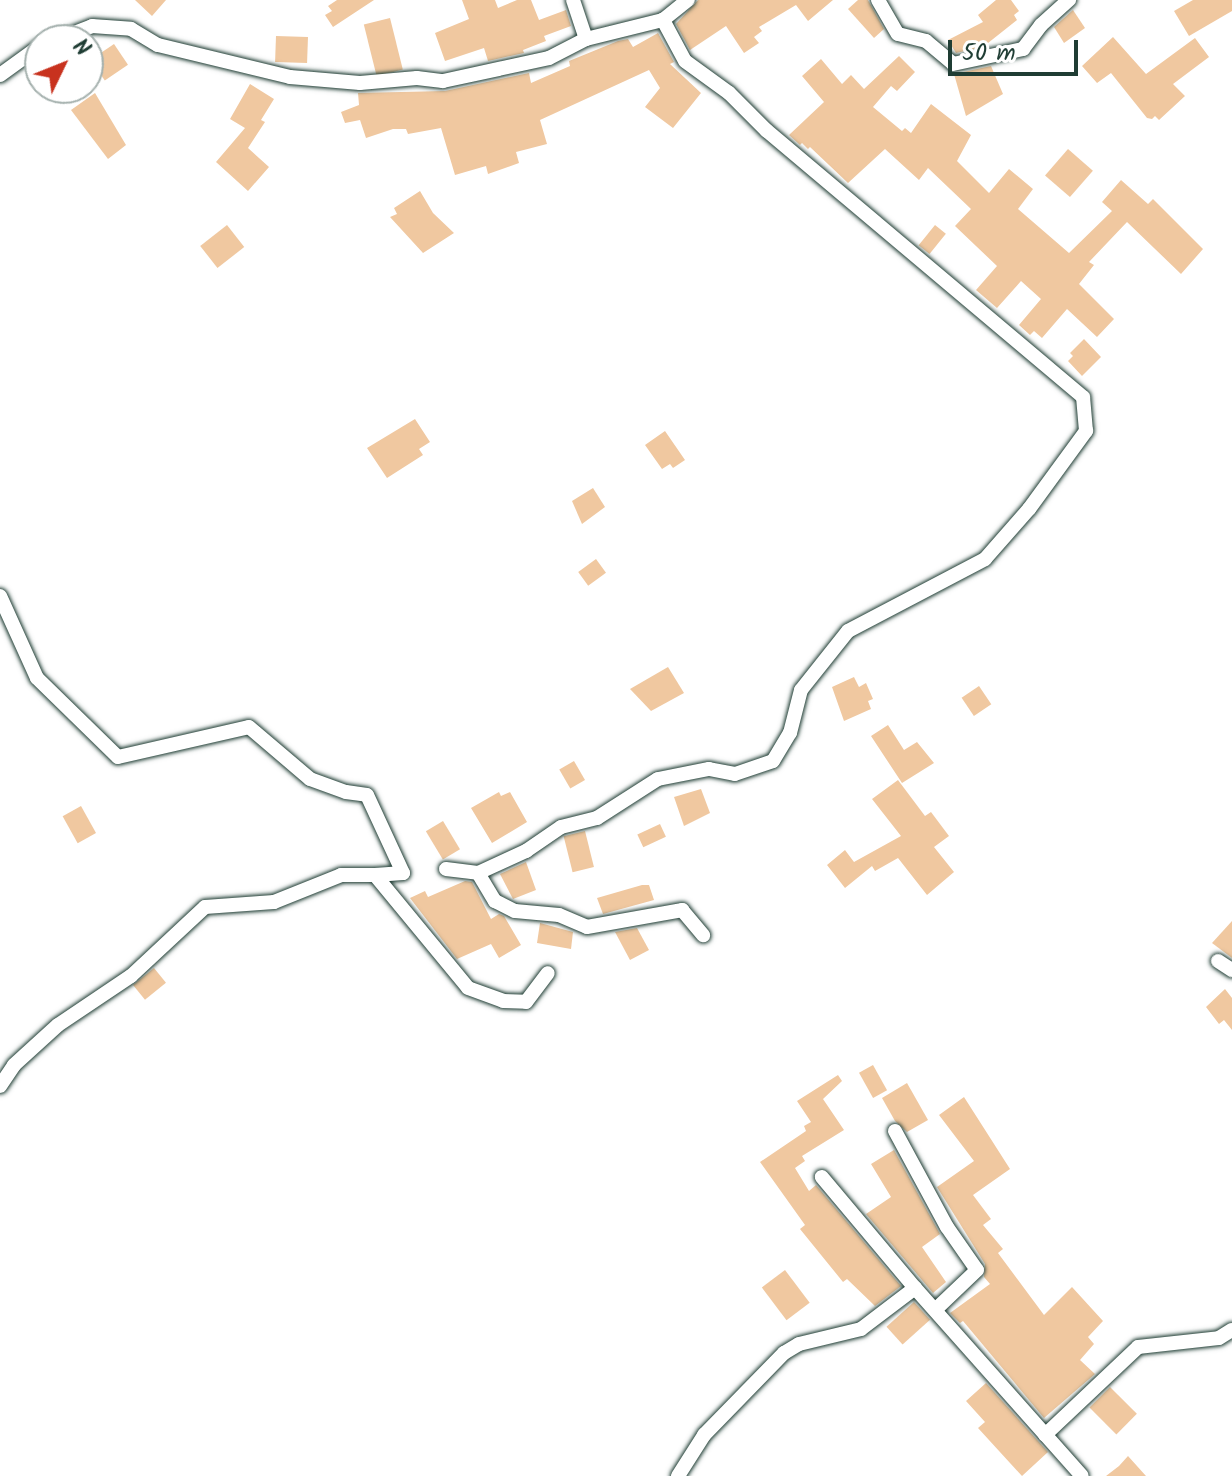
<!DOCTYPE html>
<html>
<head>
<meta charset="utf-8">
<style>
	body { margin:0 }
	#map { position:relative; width:1232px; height:1476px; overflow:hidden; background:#fff; font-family:Kalam,sans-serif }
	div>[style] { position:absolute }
	.building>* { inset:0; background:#f0c8a0; transform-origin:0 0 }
	.roads { filter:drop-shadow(0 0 2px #1f3d34) drop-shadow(0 0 2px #1f3d34) }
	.street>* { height:14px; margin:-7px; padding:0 7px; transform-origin:7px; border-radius:7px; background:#fff }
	span { translate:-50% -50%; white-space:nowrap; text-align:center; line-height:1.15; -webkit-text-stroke:6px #fff; paint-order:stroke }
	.north { position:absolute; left:24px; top:24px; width:80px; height:80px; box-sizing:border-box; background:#fff; border:2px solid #a5b1ae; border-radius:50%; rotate:47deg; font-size:22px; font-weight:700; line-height:32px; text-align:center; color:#1f3d34 }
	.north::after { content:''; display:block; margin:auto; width:28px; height:36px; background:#c8321e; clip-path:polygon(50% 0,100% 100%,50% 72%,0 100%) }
	.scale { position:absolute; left:948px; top:40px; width:130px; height:36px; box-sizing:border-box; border:4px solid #1f3d34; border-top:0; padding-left:10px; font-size:24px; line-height:28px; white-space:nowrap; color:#1f3d34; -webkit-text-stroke:6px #fff; paint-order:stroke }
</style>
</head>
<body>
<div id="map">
	<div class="building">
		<div style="clip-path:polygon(135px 0,166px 0,152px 16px)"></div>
		<div style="clip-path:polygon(337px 0,374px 0,333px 27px,325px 15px,332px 11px,328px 6px)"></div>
		<div style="clip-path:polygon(462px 0,495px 0,498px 8px,517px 0,531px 0,539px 20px,566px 10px,571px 26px,544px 36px,546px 41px,523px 50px,524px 53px,488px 61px,484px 48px,445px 61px,435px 33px,469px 19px)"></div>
		<div style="clip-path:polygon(698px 0,833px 0,808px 21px,796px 5px,759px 27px,762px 31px,754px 37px,759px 43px,744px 53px,726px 26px,690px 50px,676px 24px)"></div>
		<div style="clip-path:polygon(858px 0,868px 0,884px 29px,874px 38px,848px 9px)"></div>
		<div style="clip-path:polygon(996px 0,1011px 0,1019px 11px,1014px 15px,1017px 20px,983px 47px,956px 53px,948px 40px,983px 22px,978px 15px)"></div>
		<div style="clip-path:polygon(1193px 0,1232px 0,1232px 11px,1189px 36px,1174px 11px)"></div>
		<div style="clip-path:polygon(1073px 10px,1085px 28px,1064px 43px,1054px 27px)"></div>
		<div style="left:390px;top:18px;width:53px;height:27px;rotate:76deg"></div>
		<div style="clip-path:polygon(658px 33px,674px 62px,670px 64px,701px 93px,673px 128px,645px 107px,660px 88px,649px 70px,540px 120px,547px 144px,516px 152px,519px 163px,488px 174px,486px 166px,455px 175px,441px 128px,408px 134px,406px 129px,393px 129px,366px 138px,360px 120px,345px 123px,341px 112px,359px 105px,358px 93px,445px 91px,529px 73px,531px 83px,570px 66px,569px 61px,618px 41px,628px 39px,633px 47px)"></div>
		<div style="left:276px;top:36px;width:32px;height:26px;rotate:2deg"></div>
		<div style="clip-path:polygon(1113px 37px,1146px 74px,1195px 38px,1209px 57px,1173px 84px,1185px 96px,1159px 120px,1155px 116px,1152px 119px,1147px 118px,1111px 73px,1097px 83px,1082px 66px)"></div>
		<div style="left:114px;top:44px;width:25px;height:28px;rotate:56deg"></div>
		<div style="clip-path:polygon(899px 56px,915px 72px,897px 91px,891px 86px,873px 107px,902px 131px,905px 128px,911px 133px,931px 104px,971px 135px,957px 161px,989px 193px,1009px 169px,1033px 189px,1018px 209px,1069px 253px,1112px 211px,1102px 202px,1121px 180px,1148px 204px,1153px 199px,1203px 249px,1181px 274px,1127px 222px,1089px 262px,1094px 265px,1079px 284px,1114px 319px,1097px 337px,1067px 309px,1042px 338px,1034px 331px,1030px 335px,1019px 325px,1041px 299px,1021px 281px,997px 308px,976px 290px,997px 266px,955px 226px,971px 209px,928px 168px,919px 180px,885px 149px,848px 183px,810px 147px,808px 149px,802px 143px,800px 145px,789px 135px,824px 102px,802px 76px,821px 59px,842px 84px,851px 75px,864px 89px)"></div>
		<div style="clip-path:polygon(991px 66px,1003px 94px,966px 116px,954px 74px)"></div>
		<div style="clip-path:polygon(250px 84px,274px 99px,261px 120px,265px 122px,248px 148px,269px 167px,248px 191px,216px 162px,245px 128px,230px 119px)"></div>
		<div style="clip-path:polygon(95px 93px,126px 145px,108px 159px,71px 110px)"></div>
		<div style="left:1068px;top:149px;width:33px;height:35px;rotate:41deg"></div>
		<div style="clip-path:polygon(420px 191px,433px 213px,454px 233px,423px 253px,390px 217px,397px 214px,394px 208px)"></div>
		<div style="left:227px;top:225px;width:28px;height:34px;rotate:52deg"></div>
		<div style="left:935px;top:225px;width:14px;height:26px;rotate:39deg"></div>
		<div style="clip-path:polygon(1084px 339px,1101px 357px,1082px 376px,1068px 361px,1073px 356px,1070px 353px)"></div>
		<div style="clip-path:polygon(415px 419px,430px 442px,419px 449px,423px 455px,387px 478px,367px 448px)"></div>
		<div style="clip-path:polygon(665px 431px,685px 460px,673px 468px,670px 464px,662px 469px,645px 445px)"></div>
		<div style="clip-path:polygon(593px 488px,605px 507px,582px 524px,572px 501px)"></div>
		<div style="left:596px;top:559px;width:17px;height:22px;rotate:54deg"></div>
		<div style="clip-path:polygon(668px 667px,684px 693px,651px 711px,630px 689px)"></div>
		<div style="clip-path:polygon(854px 677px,859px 687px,866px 683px,873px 699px,868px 701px,871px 709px,844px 721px,832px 687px)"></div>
		<div style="left:979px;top:686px;width:22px;height:21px;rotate:56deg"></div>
		<div style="clip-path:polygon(888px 725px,904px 750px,917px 742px,934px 763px,902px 783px,871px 736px)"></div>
		<div style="left:574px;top:761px;width:22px;height:17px;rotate:60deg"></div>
		<div style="clip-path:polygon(898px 780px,925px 816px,931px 812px,949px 836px,934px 847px,954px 872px,927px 895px,898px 858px,875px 871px,872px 866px,845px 888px,827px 865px,845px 850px,854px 862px,901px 836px,872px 799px)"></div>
		<div style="clip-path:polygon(701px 789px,710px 813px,684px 826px,674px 797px)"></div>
		<div style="clip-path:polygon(499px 792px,501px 796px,510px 792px,527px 822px,492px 843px,471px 808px)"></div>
		<div style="left:81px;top:806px;width:31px;height:21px;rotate:61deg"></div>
		<div style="left:443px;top:821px;width:33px;height:20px;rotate:59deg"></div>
		<div style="left:660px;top:824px;width:14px;height:25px;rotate:65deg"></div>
		<div style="left:585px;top:831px;width:37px;height:22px;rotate:76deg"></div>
		<div style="clip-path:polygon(526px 862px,536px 890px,513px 899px,500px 874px)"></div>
		<div style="clip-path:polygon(465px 881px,472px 882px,491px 919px,499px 914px,504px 916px,521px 945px,499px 958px,491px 944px,457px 959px,410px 898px,425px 891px,428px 897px)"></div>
		<div style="clip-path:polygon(642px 885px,649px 885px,654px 900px,603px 914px,597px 898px)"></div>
		<div style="clip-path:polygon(1232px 921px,1232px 958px,1212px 943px)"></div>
		<div style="clip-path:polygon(540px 923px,573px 932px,571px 949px,537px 943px)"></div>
		<div style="clip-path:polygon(637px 928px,649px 950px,630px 960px,615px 932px)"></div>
		<div style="left:154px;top:968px;width:19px;height:27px;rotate:51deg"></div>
		<div style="clip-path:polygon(1225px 989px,1232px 998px,1232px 1030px,1224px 1020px,1219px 1024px,1206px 1007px)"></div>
		<div style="left:873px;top:1065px;width:29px;height:16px;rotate:61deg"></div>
		<div style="clip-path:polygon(838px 1075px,842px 1081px,823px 1099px,844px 1130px,802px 1156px,805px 1161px,795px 1168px,809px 1191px,816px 1185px,901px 1286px,875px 1306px,847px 1279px,843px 1282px,800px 1229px,805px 1225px,760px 1162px,806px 1131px,804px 1126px,811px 1122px,797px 1101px)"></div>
		<div style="clip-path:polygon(907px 1083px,928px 1120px,907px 1132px,895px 1121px,882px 1098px)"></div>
		<div style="clip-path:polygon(964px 1097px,1010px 1169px,973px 1195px,991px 1219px,983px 1225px,1003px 1249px,998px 1253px,1044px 1315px,1072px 1287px,1103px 1321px,1088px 1337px,1094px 1344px,1080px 1360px,1095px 1374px,1044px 1418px,963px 1321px,960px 1323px,950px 1313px,990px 1284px,984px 1277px,985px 1264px,937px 1187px,974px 1161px,939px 1115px)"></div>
		<div style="clip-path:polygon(894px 1150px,940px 1234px,922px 1247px,946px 1282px,933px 1293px,866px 1214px,891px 1197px,871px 1164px)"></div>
		<div style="left:785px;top:1270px;width:41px;height:29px;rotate:53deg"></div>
		<div style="left:914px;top:1302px;width:24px;height:37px;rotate:48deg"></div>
		<div style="clip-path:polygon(986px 1383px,1048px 1452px,1022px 1476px,978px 1428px,985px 1422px,966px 1401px)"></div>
		<div style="left:1110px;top:1387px;width:38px;height:29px;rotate:45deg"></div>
		<div style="clip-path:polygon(1128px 1456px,1146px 1476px,1106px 1476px,1119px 1466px)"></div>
	</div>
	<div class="roads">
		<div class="street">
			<div style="left:573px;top:0;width:41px;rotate:71.6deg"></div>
			<div style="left:878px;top:0;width:39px;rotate:60deg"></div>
			<div style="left:898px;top:34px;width:29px;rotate:14deg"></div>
			<div style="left:926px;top:41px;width:35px;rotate:40deg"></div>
			<div style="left:953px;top:64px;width:72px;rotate:-12.1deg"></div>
			<div style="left:1023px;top:49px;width:30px;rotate:-53deg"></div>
			<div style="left:1041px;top:25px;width:38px;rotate:-42deg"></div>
			<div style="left:56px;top:40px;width:39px;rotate:-21deg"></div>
			<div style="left:92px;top:26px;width:39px;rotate:4deg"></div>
			<div style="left:131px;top:29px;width:31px;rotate:31deg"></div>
			<div style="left:158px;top:45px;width:136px;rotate:13.6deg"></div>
			<div style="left:290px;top:77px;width:70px;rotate:4.9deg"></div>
			<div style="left:360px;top:83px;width:57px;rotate:-5deg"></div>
			<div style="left:417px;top:78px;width:26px;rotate:7deg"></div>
			<div style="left:443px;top:81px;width:108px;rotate:-12.2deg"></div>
			<div style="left:549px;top:58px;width:42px;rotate:-27.2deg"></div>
			<div style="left:586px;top:39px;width:79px;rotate:-13.9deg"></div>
			<div style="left:663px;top:20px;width:32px;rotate:-39deg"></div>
			<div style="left:0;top:75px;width:49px;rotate:-35.9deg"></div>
			<div style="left:0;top:596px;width:90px;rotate:65.7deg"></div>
			<div style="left:37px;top:678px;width:113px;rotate:44.3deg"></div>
			<div style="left:118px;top:757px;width:134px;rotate:-12.9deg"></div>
			<div style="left:249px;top:727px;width:80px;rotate:40.4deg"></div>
			<div style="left:310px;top:779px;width:38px;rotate:20deg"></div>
			<div style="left:346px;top:792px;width:21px;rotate:8deg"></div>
			<div style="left:367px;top:795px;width:86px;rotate:65.2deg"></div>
			<div style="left:403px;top:873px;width:28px;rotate:176deg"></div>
			<div style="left:446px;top:869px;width:32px;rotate:7deg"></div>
			<div style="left:478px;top:873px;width:53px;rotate:-24.6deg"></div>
			<div style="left:526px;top:851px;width:42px;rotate:-34.4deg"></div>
			<div style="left:561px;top:827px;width:37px;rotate:-14deg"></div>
			<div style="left:597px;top:818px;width:72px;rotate:-32.6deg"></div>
			<div style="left:658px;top:779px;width:52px;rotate:-11.1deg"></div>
			<div style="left:709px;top:769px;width:26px;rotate:11deg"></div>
			<div style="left:735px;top:774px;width:40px;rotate:-18.9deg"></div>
			<div style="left:773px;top:761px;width:33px;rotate:-59deg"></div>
			<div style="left:790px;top:733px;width:44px;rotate:-75.7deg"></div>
			<div style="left:801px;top:690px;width:75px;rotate:-51.5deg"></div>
			<div style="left:848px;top:631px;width:155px;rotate:-27.7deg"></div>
			<div style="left:985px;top:559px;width:67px;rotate:-48.7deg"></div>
			<div style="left:1029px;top:509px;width:97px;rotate:-53.8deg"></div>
			<div style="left:1086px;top:431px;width:34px;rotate:-95deg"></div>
			<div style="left:1083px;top:397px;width:413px;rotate:-139.9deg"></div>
			<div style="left:767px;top:131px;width:54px;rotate:-135deg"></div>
			<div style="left:729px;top:93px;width:54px;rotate:-144deg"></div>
			<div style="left:685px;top:61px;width:47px;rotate:-118.2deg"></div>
			<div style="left:478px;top:873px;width:33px;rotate:59deg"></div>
			<div style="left:495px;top:901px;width:22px;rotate:27deg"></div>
			<div style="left:515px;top:911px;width:44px;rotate:5.2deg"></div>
			<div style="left:559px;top:915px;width:30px;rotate:23deg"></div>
			<div style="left:587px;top:927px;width:97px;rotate:-10.1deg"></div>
			<div style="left:682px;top:910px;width:33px;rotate:50deg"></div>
			<div style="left:1218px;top:961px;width:17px;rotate:33deg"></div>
			<div style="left:0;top:1086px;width:25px;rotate:-56deg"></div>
			<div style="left:14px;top:1065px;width:59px;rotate:-42.3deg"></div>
			<div style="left:58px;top:1025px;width:88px;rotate:-33.9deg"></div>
			<div style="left:131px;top:976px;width:101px;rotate:-43deg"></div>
			<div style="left:205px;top:907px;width:69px;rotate:-4.1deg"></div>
			<div style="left:274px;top:902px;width:72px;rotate:-21.9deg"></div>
			<div style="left:341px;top:875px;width:34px"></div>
			<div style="left:375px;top:875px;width:146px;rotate:50.5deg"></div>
			<div style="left:468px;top:988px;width:37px;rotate:20deg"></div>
			<div style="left:503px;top:1001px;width:23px;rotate:2deg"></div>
			<div style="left:526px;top:1002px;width:36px;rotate:-53deg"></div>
			<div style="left:895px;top:1131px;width:109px;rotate:61.6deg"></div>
			<div style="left:947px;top:1227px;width:52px;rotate:55.1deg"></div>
			<div style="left:977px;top:1270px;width:57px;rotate:136.4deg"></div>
			<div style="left:915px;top:1288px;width:251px;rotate:48.4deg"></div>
			<div style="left:1045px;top:1435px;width:128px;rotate:-43.4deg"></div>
			<div style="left:1138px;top:1347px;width:81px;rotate:-6.3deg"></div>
			<div style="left:1219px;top:1338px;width:15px;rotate:-32deg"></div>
			<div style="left:678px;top:1476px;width:49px;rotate:-57.6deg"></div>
			<div style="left:704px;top:1435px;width:115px;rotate:-45.7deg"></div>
			<div style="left:784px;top:1353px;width:17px;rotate:-31deg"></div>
			<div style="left:799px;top:1344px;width:64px;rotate:-13.6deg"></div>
			<div style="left:861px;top:1329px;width:68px;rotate:-37.2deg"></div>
			<div style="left:915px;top:1288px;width:145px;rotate:-130deg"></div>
		</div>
	</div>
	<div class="north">N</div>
	<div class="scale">50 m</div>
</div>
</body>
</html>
